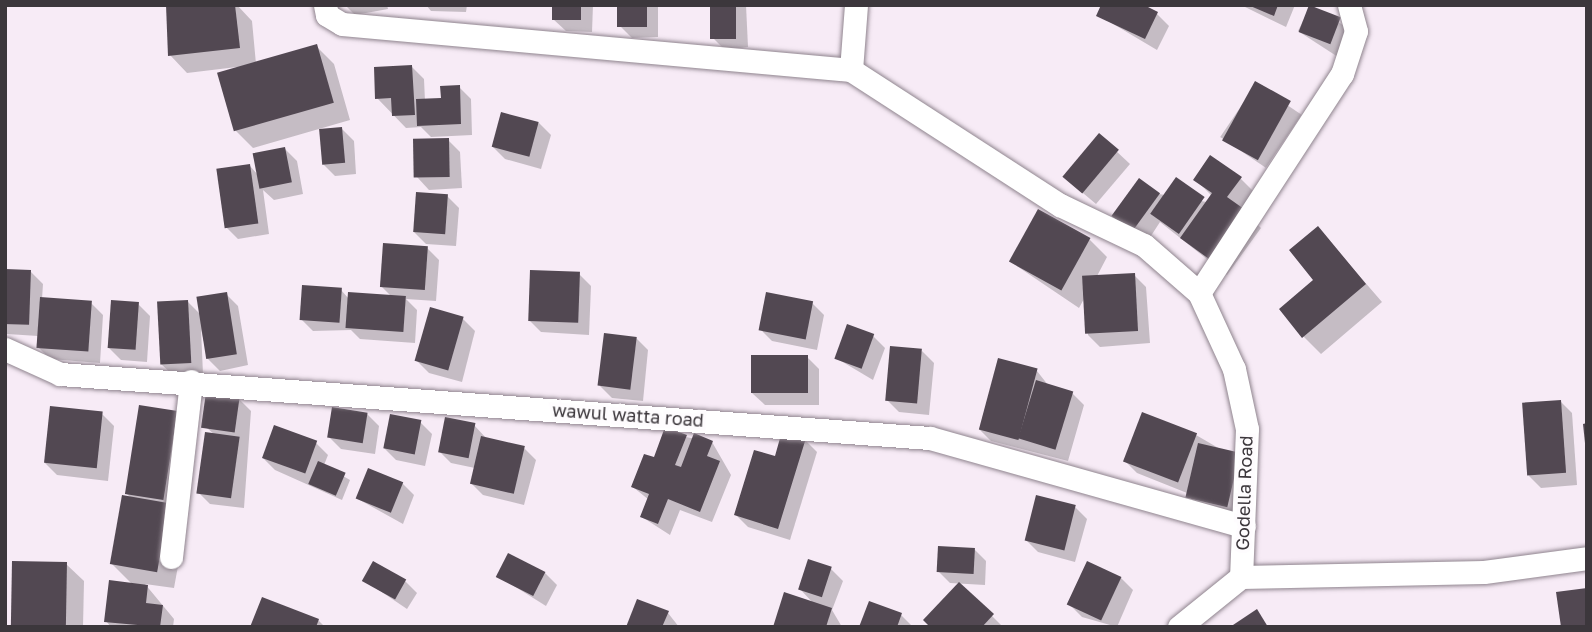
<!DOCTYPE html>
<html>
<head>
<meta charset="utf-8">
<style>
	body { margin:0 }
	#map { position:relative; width:1592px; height:632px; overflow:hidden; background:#f7ebf6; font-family:"Golos Text",sans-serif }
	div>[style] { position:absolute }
	.shadow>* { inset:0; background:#0003; transform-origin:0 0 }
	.building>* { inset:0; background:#524852; transform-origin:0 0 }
	.roads { filter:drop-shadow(0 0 2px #8f848e) drop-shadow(0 0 2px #8f848e) }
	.minor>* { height:23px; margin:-11.5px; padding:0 11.5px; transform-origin:11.5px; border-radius:11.5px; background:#fff }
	span { translate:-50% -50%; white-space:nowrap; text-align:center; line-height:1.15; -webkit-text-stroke:7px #fefcfe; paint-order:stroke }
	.street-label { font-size:18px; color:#3c373c }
	.frame { position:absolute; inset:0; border:7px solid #3c373c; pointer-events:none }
</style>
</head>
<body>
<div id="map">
	<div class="shadow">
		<div style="clip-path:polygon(168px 5px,237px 5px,252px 21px,256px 64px,316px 46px,334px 64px,350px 120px,253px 148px,236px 131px,237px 67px,187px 73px,170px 55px)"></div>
		<div style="clip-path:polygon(345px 5px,387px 5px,388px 9px,355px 15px)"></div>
		<div style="clip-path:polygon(426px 5px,467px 5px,466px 12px,431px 11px)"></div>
		<div style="clip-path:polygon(554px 5px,593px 5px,592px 32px,566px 31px,553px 19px)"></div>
		<div style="clip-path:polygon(619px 5px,658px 5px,658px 37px,632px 38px,620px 26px)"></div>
		<div style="clip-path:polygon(711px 5px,746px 5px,748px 47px,725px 50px,713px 38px)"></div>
		<div style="clip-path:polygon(1241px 5px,1295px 5px,1286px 27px)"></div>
		<div style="clip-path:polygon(1311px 5px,1351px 30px,1338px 57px,1298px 31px)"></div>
		<div style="clip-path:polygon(1157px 14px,1169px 26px,1157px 50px,1098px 15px)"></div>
		<div style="clip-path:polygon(412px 67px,424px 79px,425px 101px,443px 100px,459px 87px,471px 99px,472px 135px,431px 137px,421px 127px,406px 128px,377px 98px)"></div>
		<div style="left:1256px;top:84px;width:55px;height:64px;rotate:34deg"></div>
		<div style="clip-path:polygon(539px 123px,551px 135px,541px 169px,505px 159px,493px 147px)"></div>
		<div style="clip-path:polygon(342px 129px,354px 141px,356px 174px,335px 176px,323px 164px)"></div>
		<div style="clip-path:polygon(1099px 135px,1130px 164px,1096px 204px,1077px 188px)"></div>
		<div style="clip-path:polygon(448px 140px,460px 152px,462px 188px,429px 190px,417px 177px)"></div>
		<div style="clip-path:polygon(285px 149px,297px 161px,303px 194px,274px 200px,263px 190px,269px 234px,238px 239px,226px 227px,250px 166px,259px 176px)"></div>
		<div style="clip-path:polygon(1240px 178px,1258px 196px,1246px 213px,1261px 228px,1227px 275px,1160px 222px,1147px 242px,1127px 228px,1159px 194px,1207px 202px,1212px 196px,1195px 179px)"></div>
		<div style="clip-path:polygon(447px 196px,459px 208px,456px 246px,426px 244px,414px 232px)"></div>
		<div style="clip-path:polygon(1318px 228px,1382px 302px,1321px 354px,1303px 336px,1316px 280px)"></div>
		<div style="clip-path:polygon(1090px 240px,1107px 257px,1096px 278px,1134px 275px,1146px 287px,1150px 343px,1100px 347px,1088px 335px,1085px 297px,1079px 308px,1011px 262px)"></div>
		<div style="clip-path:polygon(427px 248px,439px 260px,436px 301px,406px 299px,417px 310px,415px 343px,360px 339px,351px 330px,313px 331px,301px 319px,341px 290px,349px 299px,392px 297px,381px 286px)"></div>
		<div style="clip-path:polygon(5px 271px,31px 272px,43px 284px,42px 299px,91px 303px,103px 315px,100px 363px,50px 359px,38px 347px,38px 336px,7px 334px)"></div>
		<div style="clip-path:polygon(579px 274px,591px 286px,589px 335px,541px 332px,529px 320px)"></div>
		<div style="clip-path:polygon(226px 294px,238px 306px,248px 365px,220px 371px,208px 359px,201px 329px,203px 374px,174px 376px,161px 364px,188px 302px,201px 315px)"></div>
		<div style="clip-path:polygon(812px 303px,824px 315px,817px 350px,772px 341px,760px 329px)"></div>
		<div style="clip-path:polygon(138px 304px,150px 316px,147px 362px,121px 360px,109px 348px)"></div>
		<div style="clip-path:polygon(463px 319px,475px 331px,462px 382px,429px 373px,417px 361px)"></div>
		<div style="clip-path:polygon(873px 336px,885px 348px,873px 380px,836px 358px)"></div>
		<div style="clip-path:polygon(636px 338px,648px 350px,643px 401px,612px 398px,600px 386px)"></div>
		<div style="clip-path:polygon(922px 351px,934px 363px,929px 415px,899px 412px,887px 400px)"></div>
		<div style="clip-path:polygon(807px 357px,819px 369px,819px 405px,765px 405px,752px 393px)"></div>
		<div style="clip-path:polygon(1037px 371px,1048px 385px,1072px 393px,1084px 405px,1068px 461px,991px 441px,979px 429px)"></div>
		<div style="clip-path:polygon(239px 399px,251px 411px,244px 508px,210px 504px,198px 492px,215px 435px,207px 428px)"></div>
		<div style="clip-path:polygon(1560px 401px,1572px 413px,1577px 485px,1541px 488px,1529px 476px)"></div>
		<div style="clip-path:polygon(177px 413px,186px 522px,174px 588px,145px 584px,174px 619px,173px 627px,111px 627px,106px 621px,133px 585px,112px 564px,132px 499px,127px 494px)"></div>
		<div style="clip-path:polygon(102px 414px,114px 426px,108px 481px,57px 475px,45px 463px)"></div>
		<div style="clip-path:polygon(367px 414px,379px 426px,375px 454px,341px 449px,329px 437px)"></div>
		<div style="clip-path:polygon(420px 422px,432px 434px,425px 466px,396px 460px,384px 448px)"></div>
		<div style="clip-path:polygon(474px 425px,486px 438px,524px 448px,536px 460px,524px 505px,483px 495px,471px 483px,475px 468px,451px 463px,439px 451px)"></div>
		<div style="clip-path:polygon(1196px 435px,1251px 467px,1239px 518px,1199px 509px,1187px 493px,1137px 473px,1125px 461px)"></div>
		<div style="clip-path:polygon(686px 437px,712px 442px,731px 475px,712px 522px,680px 510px,670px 535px,642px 517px,649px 500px,633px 487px,655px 459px)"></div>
		<div style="clip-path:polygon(805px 440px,817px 452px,790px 540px,748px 527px,736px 515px)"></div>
		<div style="clip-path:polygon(316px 443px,328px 455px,324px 465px,350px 480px,342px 500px,275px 470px,263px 458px)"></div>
		<div style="clip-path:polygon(402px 483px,414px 495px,403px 524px,358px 499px)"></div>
		<div style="clip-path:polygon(1075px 507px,1087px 519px,1075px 562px,1038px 552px,1026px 540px)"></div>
		<div style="clip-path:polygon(974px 549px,986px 561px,985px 585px,950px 583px,938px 571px)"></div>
		<div style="clip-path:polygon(66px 564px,84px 581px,83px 627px,13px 627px)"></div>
		<div style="clip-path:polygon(831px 569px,843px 581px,832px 610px,842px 627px,775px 627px,814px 604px,799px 588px)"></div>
		<div style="clip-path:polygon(545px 573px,557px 585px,546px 606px,498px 576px)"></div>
		<div style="clip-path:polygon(1121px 578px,1133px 590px,1117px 627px,1082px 617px,1070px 605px)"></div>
		<div style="clip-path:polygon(364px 580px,405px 581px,417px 593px,407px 609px)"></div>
		<div style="clip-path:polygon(960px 584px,1003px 627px,932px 627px)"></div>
		<div style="clip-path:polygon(668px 613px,679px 627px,628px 627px)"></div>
		<div style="clip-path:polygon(901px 615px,913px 627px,861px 627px)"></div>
		<div style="clip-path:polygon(318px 620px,325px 627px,252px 627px)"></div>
	</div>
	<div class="building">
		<div style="clip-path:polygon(166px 5px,235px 5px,240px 48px,168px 56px)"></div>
		<div style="left:552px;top:5px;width:29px;height:15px"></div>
		<div style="left:617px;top:5px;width:30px;height:22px"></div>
		<div style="left:710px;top:5px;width:26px;height:34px"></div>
		<div style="clip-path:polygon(1101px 5px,1144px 5px,1158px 12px,1145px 39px,1096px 16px)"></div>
		<div style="clip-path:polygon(1248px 5px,1278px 5px,1274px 16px)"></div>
		<div style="left:1309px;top:5px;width:34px;height:29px;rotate:21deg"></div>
		<div style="left:317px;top:44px;width:61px;height:104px;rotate:74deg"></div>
		<div style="clip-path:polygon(412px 65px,415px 115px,392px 116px,391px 98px,375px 99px,374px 67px)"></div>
		<div style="left:1255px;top:81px;width:41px;height:68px;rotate:29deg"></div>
		<div style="clip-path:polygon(460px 85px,461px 124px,417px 126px,416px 99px,441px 98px,440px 86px)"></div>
		<div style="left:501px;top:112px;width:39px;height:36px;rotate:15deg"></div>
		<div style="left:342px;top:127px;width:36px;height:23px;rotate:85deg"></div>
		<div style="left:1099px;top:133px;width:26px;height:57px;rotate:40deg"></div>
		<div style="left:449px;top:138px;width:39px;height:36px;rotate:89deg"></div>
		<div style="left:285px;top:147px;width:36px;height:33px;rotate:79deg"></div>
		<div style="clip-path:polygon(1210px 155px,1242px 177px,1227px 197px,1244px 209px,1209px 259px,1180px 238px,1212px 193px,1193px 180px)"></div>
		<div style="left:250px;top:164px;width:60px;height:34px;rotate:82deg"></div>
		<div style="left:1176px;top:177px;width:35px;height:45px;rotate:35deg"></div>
		<div style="left:1139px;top:178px;width:26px;height:47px;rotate:36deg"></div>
		<div style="left:416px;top:192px;width:32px;height:40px;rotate:4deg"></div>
		<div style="left:1038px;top:209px;width:60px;height:60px;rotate:29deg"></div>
		<div style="clip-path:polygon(1318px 226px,1366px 284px,1302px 338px,1279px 309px,1313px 280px,1289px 250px)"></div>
		<div style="left:383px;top:243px;width:45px;height:44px;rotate:4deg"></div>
		<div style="left:5px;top:269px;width:26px;height:55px;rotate:2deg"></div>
		<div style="left:530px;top:270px;width:50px;height:51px;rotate:2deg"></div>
		<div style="left:1135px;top:273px;width:58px;height:53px;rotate:87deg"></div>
		<div style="left:302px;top:285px;width:40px;height:35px;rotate:4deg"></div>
		<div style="left:227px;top:292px;width:63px;height:31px;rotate:81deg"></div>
		<div style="left:348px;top:292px;width:58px;height:36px;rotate:4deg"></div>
		<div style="left:766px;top:292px;width:48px;height:39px;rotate:11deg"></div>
		<div style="left:40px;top:297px;width:52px;height:51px;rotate:4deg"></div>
		<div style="left:111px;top:300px;width:28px;height:48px;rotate:4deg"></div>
		<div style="left:188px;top:300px;width:63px;height:31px;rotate:87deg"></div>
		<div style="left:430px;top:307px;width:35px;height:56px;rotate:16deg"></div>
		<div style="left:847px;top:324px;width:29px;height:37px;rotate:20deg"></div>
		<div style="left:604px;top:333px;width:33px;height:53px;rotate:7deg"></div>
		<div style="left:890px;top:346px;width:32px;height:55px;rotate:5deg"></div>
		<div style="left:751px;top:355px;width:57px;height:38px"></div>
		<div style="left:998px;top:358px;width:41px;height:74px;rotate:15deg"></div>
		<div style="left:1036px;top:380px;width:39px;height:61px;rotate:17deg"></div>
		<div style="left:206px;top:392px;width:34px;height:36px;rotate:8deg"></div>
		<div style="left:1561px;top:400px;width:73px;height:39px;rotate:86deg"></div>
		<div style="left:139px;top:405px;width:39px;height:90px;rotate:9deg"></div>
		<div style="left:50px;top:406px;width:53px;height:57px;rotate:6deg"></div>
		<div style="left:332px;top:407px;width:36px;height:31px;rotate:9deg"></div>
		<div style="left:1142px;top:412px;width:59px;height:53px;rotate:21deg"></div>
		<div style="left:390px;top:414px;width:32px;height:35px;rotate:11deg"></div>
		<div style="left:445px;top:417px;width:31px;height:36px;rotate:11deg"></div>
		<div style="clip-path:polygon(1587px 423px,1587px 443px,1585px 443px,1583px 424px)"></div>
		<div style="left:274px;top:425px;width:46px;height:35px;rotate:20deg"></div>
		<div style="clip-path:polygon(665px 427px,687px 435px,675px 465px,681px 467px,694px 433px,713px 441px,707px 456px,720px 461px,700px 512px,668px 499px,658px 524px,640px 517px,649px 494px,631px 487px,644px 454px,654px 457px)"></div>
		<div style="clip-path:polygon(782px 431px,806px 438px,778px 529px,734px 515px,754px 450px,775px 456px)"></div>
		<div style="left:205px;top:432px;width:35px;height:62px;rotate:8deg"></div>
		<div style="left:481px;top:436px;width:45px;height:49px;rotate:13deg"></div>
		<div style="left:1198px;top:443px;width:43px;height:56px;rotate:13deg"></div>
		<div style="left:318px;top:461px;width:30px;height:25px;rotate:23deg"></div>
		<div style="left:368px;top:468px;width:38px;height:33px;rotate:22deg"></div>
		<div style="left:122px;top:495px;width:48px;height:70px;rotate:10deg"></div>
		<div style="left:1036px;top:495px;width:41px;height:47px;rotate:14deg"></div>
		<div style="left:938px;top:546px;width:37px;height:26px;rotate:3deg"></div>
		<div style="left:508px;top:553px;width:42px;height:27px;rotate:27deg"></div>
		<div style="left:808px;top:559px;width:25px;height:32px;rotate:18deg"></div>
		<div style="left:12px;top:561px;width:55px;height:66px;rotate:1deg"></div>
		<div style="left:373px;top:561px;width:38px;height:23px;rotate:29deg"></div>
		<div style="left:1087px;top:561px;width:38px;height:48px;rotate:25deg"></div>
		<div style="clip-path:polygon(109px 580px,148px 585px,146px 603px,163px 605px,160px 627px,104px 622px)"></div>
		<div style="clip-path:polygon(959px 582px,994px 614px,982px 627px,930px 627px,923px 620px)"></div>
		<div style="clip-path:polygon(1587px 588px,1587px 627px,1561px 627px,1556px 592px)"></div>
		<div style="clip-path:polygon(784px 592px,832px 608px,826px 627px,773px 627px)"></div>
		<div style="clip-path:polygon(262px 597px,319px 619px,316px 627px,250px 627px)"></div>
		<div style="clip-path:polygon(637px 599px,669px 611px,662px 627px,626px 627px)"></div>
		<div style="clip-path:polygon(869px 601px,902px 613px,897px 627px,859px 627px)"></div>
		<div style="clip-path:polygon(1257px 609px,1268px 627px,1230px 627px)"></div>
	</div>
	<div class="roads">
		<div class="minor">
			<div style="left:325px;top:5px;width:10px;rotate:79deg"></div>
			<div style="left:327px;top:15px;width:17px;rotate:31deg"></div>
			<div style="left:342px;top:24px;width:511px;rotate:5.16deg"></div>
			<div style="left:856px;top:5px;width:65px;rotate:94.4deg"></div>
			<div style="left:851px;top:70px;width:249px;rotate:32.9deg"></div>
			<div style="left:1060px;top:205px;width:93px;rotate:25.5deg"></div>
			<div style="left:1144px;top:245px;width:73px;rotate:41.1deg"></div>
			<div style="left:1199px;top:293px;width:84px;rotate:65.3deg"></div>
			<div style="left:1234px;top:369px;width:61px;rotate:77.8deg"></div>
			<div style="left:1247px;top:429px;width:148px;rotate:92.3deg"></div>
			<div style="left:1199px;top:293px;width:262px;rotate:-56.9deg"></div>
			<div style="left:1342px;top:74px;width:45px;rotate:-72deg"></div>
			<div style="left:1356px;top:31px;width:27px;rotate:-105deg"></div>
			<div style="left:5px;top:349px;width:60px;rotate:24.4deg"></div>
			<div style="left:60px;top:374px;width:872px;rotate:4.21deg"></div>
			<div style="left:930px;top:438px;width:326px;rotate:15.7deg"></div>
			<div style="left:171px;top:557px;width:177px;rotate:-83.5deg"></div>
			<div style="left:1179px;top:627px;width:80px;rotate:-38.9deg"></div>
			<div style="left:1241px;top:577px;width:243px;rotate:-1.2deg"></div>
			<div style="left:1484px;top:572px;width:104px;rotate:-7.7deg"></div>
		</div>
	</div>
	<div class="street-label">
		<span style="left:628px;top:415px;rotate:4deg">wawul watta road</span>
		<span style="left:1244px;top:493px;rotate:-88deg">Godella Road</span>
	</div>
	<div class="frame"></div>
</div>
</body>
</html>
